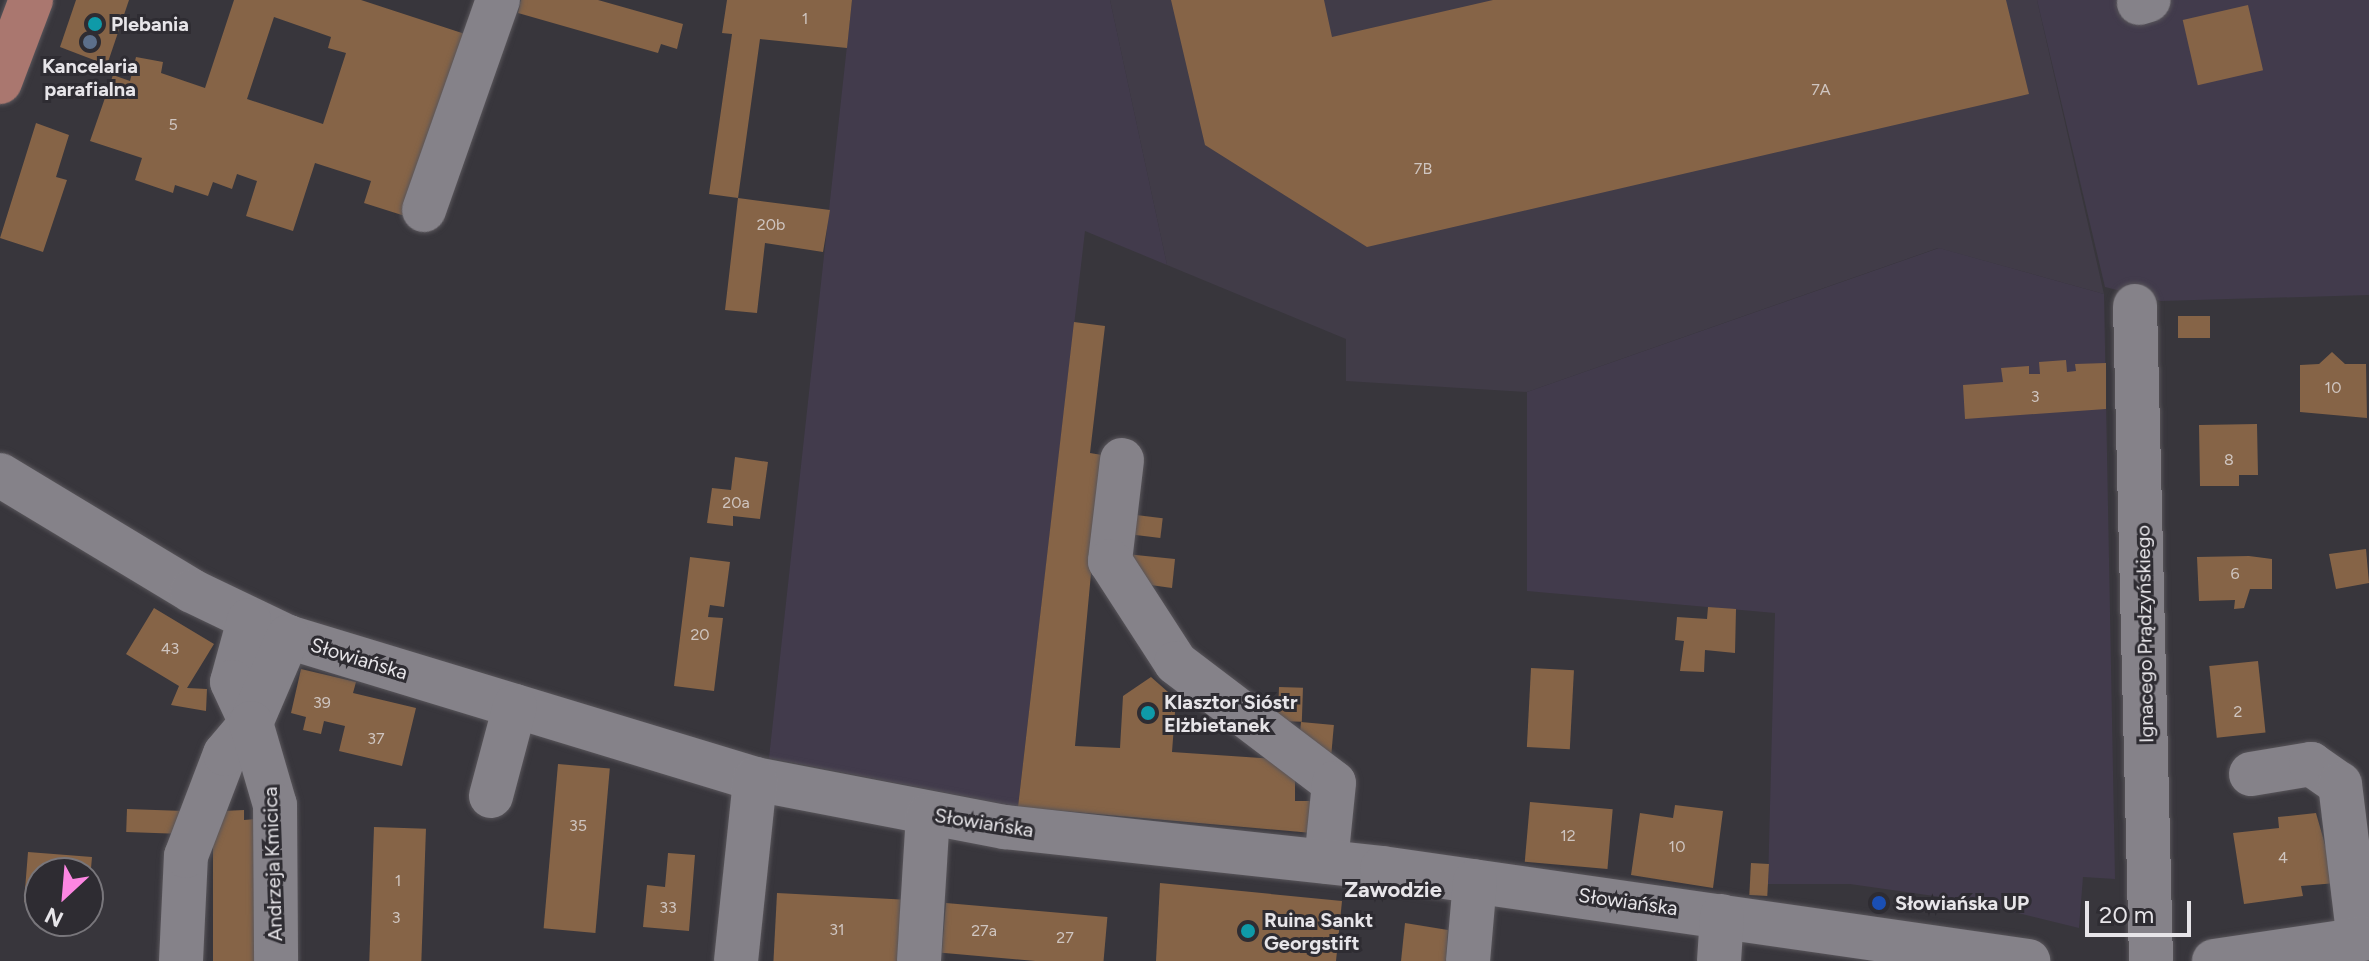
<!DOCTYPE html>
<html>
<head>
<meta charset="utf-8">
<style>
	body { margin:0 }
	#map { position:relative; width:2369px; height:961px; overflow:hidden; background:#38363c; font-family:Figtree,sans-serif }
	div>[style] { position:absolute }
	.built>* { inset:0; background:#413c48 }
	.industrial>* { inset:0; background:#423b4c }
	.building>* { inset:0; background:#866447; transform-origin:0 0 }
	.roads { filter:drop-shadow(0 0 2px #58555a) drop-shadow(0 0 2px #58555a) }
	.minor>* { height:44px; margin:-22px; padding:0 22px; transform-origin:22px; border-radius:22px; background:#858289 }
	.major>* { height:44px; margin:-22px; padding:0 22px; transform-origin:22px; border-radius:22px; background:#aa776f }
	.dots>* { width:22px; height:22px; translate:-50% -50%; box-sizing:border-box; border:4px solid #2e2c32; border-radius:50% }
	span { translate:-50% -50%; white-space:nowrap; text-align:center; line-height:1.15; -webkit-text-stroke:6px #2e2c32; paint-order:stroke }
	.number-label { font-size:16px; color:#cfc5c0 }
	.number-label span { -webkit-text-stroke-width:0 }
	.poi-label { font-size:20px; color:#e7e5e9; font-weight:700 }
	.left { translate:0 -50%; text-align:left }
	.street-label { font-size:20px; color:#e7e5e9 }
	.neighbourhood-label { font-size:22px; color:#e7e5e9; font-weight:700 }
	.north { position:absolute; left:24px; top:857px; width:80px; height:80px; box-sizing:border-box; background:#2e2c32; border:2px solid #78767b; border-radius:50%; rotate:206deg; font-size:22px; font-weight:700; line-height:32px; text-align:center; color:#e7e5e9 }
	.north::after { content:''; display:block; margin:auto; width:28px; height:36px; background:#fd86e2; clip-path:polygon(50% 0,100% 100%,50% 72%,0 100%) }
	.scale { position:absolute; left:2085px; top:901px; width:106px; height:36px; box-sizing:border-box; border:4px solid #e7e5e9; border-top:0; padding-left:10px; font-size:24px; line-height:28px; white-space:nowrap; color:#e7e5e9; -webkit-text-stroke:6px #2e2c32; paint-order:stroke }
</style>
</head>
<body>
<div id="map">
	<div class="built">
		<div style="clip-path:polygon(1110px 0,2037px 0,2104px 294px,1938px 248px,1527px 392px,1346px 381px,1346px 339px,1167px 265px)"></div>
	</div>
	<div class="industrial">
		<div style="clip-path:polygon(852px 0,1110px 0,1167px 265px,1085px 231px,1018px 807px,769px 758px)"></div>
		<div style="clip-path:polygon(2037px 0,2369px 0,2369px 295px,2161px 301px,2105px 287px)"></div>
		<div style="clip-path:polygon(1939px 248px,2104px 294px,2115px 879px,2083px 877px,2079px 928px,1969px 901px,1850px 884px,1768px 884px,1775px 613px,1527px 591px,1527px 392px)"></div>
	</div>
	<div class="building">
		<div style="clip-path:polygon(76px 0,129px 0,107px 65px,60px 47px)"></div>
		<div style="clip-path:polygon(evenodd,234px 0,361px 0,465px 34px,405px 216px,364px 203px,371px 181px,315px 163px,293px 231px,246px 216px,257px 181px,237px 174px,232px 189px,213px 182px,208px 196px,175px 185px,173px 193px,135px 180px,142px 158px,90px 141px,113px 75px,130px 81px,136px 57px,163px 62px,161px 73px,205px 88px,234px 0,274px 17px,331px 37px,328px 48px,346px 53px,323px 124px,247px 99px,274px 17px)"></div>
		<div style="clip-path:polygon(521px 0,598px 0,683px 24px,677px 49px,661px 44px,658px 53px,518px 13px)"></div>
		<div style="clip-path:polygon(727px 0,852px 0,847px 48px,760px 39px,738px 198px,709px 194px,732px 34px,722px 33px)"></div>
		<div style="clip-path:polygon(1171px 0,1324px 0,1332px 37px,1493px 0,2006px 0,2029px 94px,1367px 247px,1205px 145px)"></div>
		<div style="left:2248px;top:5px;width:67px;height:67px;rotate:77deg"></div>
		<div style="clip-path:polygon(36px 123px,69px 135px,56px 177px,67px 180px,43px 252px,0 238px)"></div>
		<div style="clip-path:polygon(738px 198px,830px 210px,823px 252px,765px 243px,757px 313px,725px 310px)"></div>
		<div style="left:2210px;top:316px;width:22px;height:32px;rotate:90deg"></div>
		<div style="clip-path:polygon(1074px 322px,1105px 326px,1090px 453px,1102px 455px,1075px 746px,1120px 748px,1123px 696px,1151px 677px,1176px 699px,1172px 752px,1277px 759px,1276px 767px,1295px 769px,1295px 801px,1313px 801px,1312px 833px,1018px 807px)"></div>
		<div style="clip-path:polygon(2332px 352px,2345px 364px,2366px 364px,2367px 418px,2300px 412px,2300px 365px,2319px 364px)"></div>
		<div style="clip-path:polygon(2066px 360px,2067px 372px,2076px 371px,2075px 364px,2106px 363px,2106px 409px,1965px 419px,1963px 385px,2003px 382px,2001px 368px,2029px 366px,2029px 374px,2040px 374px,2039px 362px)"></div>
		<div style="clip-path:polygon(2257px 424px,2258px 475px,2239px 475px,2239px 486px,2200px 486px,2199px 425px)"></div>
		<div style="clip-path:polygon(735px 457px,768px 462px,760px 519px,733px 516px,733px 526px,707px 523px,712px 488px,731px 490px)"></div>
		<div style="left:1128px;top:514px;width:35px;height:20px;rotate:7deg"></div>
		<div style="clip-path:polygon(2366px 549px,2369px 583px,2336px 589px,2329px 554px)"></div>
		<div style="clip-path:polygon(1126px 554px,1175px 559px,1172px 588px,1143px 584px)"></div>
		<div style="clip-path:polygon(2249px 556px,2272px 559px,2272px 589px,2250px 589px,2244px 608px,2234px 609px,2235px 600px,2199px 601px,2197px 557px)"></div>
		<div style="clip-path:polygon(690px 557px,730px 562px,724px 607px,710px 605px,708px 617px,723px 618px,714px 691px,674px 686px)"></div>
		<div style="clip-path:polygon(1708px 607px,1736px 609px,1735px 653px,1705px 650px,1704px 672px,1680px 671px,1684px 641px,1675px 640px,1677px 617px,1707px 619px)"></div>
		<div style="clip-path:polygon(154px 608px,214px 644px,187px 688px,207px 689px,206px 711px,171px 705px,179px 686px,126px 654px)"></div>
		<div style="left:2258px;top:661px;width:72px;height:49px;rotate:84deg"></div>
		<div style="left:1531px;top:668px;width:43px;height:79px;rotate:3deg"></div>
		<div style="clip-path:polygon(301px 669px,356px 682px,353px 693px,416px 708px,402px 766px,339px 751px,345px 726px,324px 721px,321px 734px,303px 730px,306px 717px,291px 713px)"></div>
		<div style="left:1279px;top:687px;width:24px;height:34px;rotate:2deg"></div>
		<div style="left:1301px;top:722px;width:33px;height:28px;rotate:5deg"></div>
		<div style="left:558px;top:764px;width:52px;height:165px;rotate:5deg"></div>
		<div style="left:1530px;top:802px;width:83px;height:60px;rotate:5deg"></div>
		<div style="clip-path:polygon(1675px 805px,1723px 811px,1713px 888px,1631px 875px,1640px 813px,1673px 818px)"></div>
		<div style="left:127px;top:809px;width:57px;height:23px;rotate:2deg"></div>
		<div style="clip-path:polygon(244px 810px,244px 820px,257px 819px,257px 961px,213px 961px,213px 819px,223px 811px)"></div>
		<div style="clip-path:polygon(2316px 813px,2336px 883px,2301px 886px,2303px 896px,2244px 904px,2233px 833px,2279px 828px,2278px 817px)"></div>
		<div style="left:374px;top:827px;width:52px;height:134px;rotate:2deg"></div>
		<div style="clip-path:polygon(28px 852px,92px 857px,90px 880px,88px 873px,40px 873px,40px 904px,24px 902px)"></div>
		<div style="clip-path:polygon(668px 853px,695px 855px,689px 931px,643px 927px,647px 885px,665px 887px)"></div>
		<div style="left:1751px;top:863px;width:18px;height:32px;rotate:3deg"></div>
		<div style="clip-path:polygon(1160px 883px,1342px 901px,1336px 961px,1156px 961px)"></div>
		<div style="left:777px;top:893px;width:124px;height:68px;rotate:3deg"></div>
		<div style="left:946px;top:903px;width:162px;height:50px;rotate:5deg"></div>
		<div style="clip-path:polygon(1405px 923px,1448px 930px,1446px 961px,1401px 961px)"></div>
	</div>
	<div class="roads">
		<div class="minor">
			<div style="left:2139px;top:3px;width:10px;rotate:-17deg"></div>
			<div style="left:424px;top:210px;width:223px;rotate:-70.6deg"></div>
			<div style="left:2135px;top:306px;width:655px;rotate:88.6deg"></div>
			<div style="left:1122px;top:460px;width:102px;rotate:96.8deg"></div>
			<div style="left:1110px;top:561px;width:121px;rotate:57.1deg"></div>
			<div style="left:1176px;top:663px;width:198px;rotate:37.2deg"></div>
			<div style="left:1334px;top:783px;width:79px;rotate:95.8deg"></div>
			<div style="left:0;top:475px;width:224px;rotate:31.1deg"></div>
			<div style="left:192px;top:591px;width:106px;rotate:25.6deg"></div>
			<div style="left:288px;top:637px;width:488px;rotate:16.9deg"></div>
			<div style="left:755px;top:779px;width:255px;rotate:10.9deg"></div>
			<div style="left:1005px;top:827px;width:379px;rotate:6.2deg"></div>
			<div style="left:1382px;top:868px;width:653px;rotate:8.19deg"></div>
			<div style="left:249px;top:620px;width:64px;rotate:105.3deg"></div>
			<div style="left:232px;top:682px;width:45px;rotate:65.1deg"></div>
			<div style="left:251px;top:723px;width:94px;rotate:-66.7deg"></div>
			<div style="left:2251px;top:774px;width:61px;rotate:-9.5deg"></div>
			<div style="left:2311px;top:764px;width:35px;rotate:35deg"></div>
			<div style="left:2340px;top:784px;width:157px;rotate:83.1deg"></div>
			<div style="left:491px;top:796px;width:93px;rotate:-75.1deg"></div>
			<div style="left:181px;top:961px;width:105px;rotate:-87.3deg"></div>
			<div style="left:186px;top:856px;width:109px;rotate:-69.1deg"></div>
			<div style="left:225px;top:754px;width:40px;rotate:-50deg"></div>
			<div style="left:251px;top:723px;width:85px;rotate:73.7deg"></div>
			<div style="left:275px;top:805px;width:156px;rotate:89.6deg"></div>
			<div style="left:736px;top:961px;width:183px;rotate:-84deg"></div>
			<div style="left:919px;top:961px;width:146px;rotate:-86.5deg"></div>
			<div style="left:1468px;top:961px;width:80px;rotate:-85deg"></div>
			<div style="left:1719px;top:961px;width:45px;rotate:-86.2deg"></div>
			<div style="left:2214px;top:961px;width:157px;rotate:-8.4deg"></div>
		</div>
		<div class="major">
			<div style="left:0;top:82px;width:88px;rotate:-69.3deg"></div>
		</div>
	</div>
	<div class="dots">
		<div style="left:95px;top:24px;background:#0f9aa8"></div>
		<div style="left:90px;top:42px;background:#5c6f8a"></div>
		<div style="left:1148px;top:713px;background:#0f9aa8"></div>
		<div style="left:1879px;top:903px;background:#1a4fb4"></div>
		<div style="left:1248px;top:931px;background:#0f9aa8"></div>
	</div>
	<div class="number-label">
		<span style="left:805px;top:19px">1</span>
		<span style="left:1821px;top:90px">7A</span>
		<span style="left:173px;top:125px">5</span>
		<span style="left:1423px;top:169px">7B</span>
		<span style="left:771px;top:225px">20b</span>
		<span style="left:2333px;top:388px">10</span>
		<span style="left:2035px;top:397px">3</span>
		<span style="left:2229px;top:460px">8</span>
		<span style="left:736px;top:503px">20a</span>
		<span style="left:2235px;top:574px">6</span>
		<span style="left:700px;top:635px">20</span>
		<span style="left:170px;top:649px">43</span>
		<span style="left:322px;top:703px">39</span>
		<span style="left:2238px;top:712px">2</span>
		<span style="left:376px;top:739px">37</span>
		<span style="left:578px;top:826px">35</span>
		<span style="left:1568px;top:836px">12</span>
		<span style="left:1677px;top:847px">10</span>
		<span style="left:2283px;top:858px">4</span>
		<span style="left:398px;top:881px">1</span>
		<span style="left:668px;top:908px">33</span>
		<span style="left:396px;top:918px">3</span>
		<span style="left:837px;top:930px">31</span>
		<span style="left:984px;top:931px">27a</span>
		<span style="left:1065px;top:938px">27</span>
	</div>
	<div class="poi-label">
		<span class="left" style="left:111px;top:24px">Plebania</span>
		<span style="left:90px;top:78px">Kancelaria<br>parafialna</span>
		<span class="left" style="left:1164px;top:714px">Klasztor Sióstr<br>Elżbietanek</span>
		<span class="left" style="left:1895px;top:903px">Słowiańska UP</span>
		<span class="left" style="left:1264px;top:932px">Ruina Sankt<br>Georgstift</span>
	</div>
	<div class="street-label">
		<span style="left:2145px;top:634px;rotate:-91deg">Ignacego Prądzyńskiego</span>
		<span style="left:359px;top:659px;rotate:17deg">Słowiańska</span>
		<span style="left:984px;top:823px;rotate:9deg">Słowiańska</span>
		<span style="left:273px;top:864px;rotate:-92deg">Andrzeja Kmicica</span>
		<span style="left:1628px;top:902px;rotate:8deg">Słowiańska</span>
	</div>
	<div class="neighbourhood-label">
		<span style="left:1393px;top:890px">Zawodzie</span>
	</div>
	<div class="north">N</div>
	<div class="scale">20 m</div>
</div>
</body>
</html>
